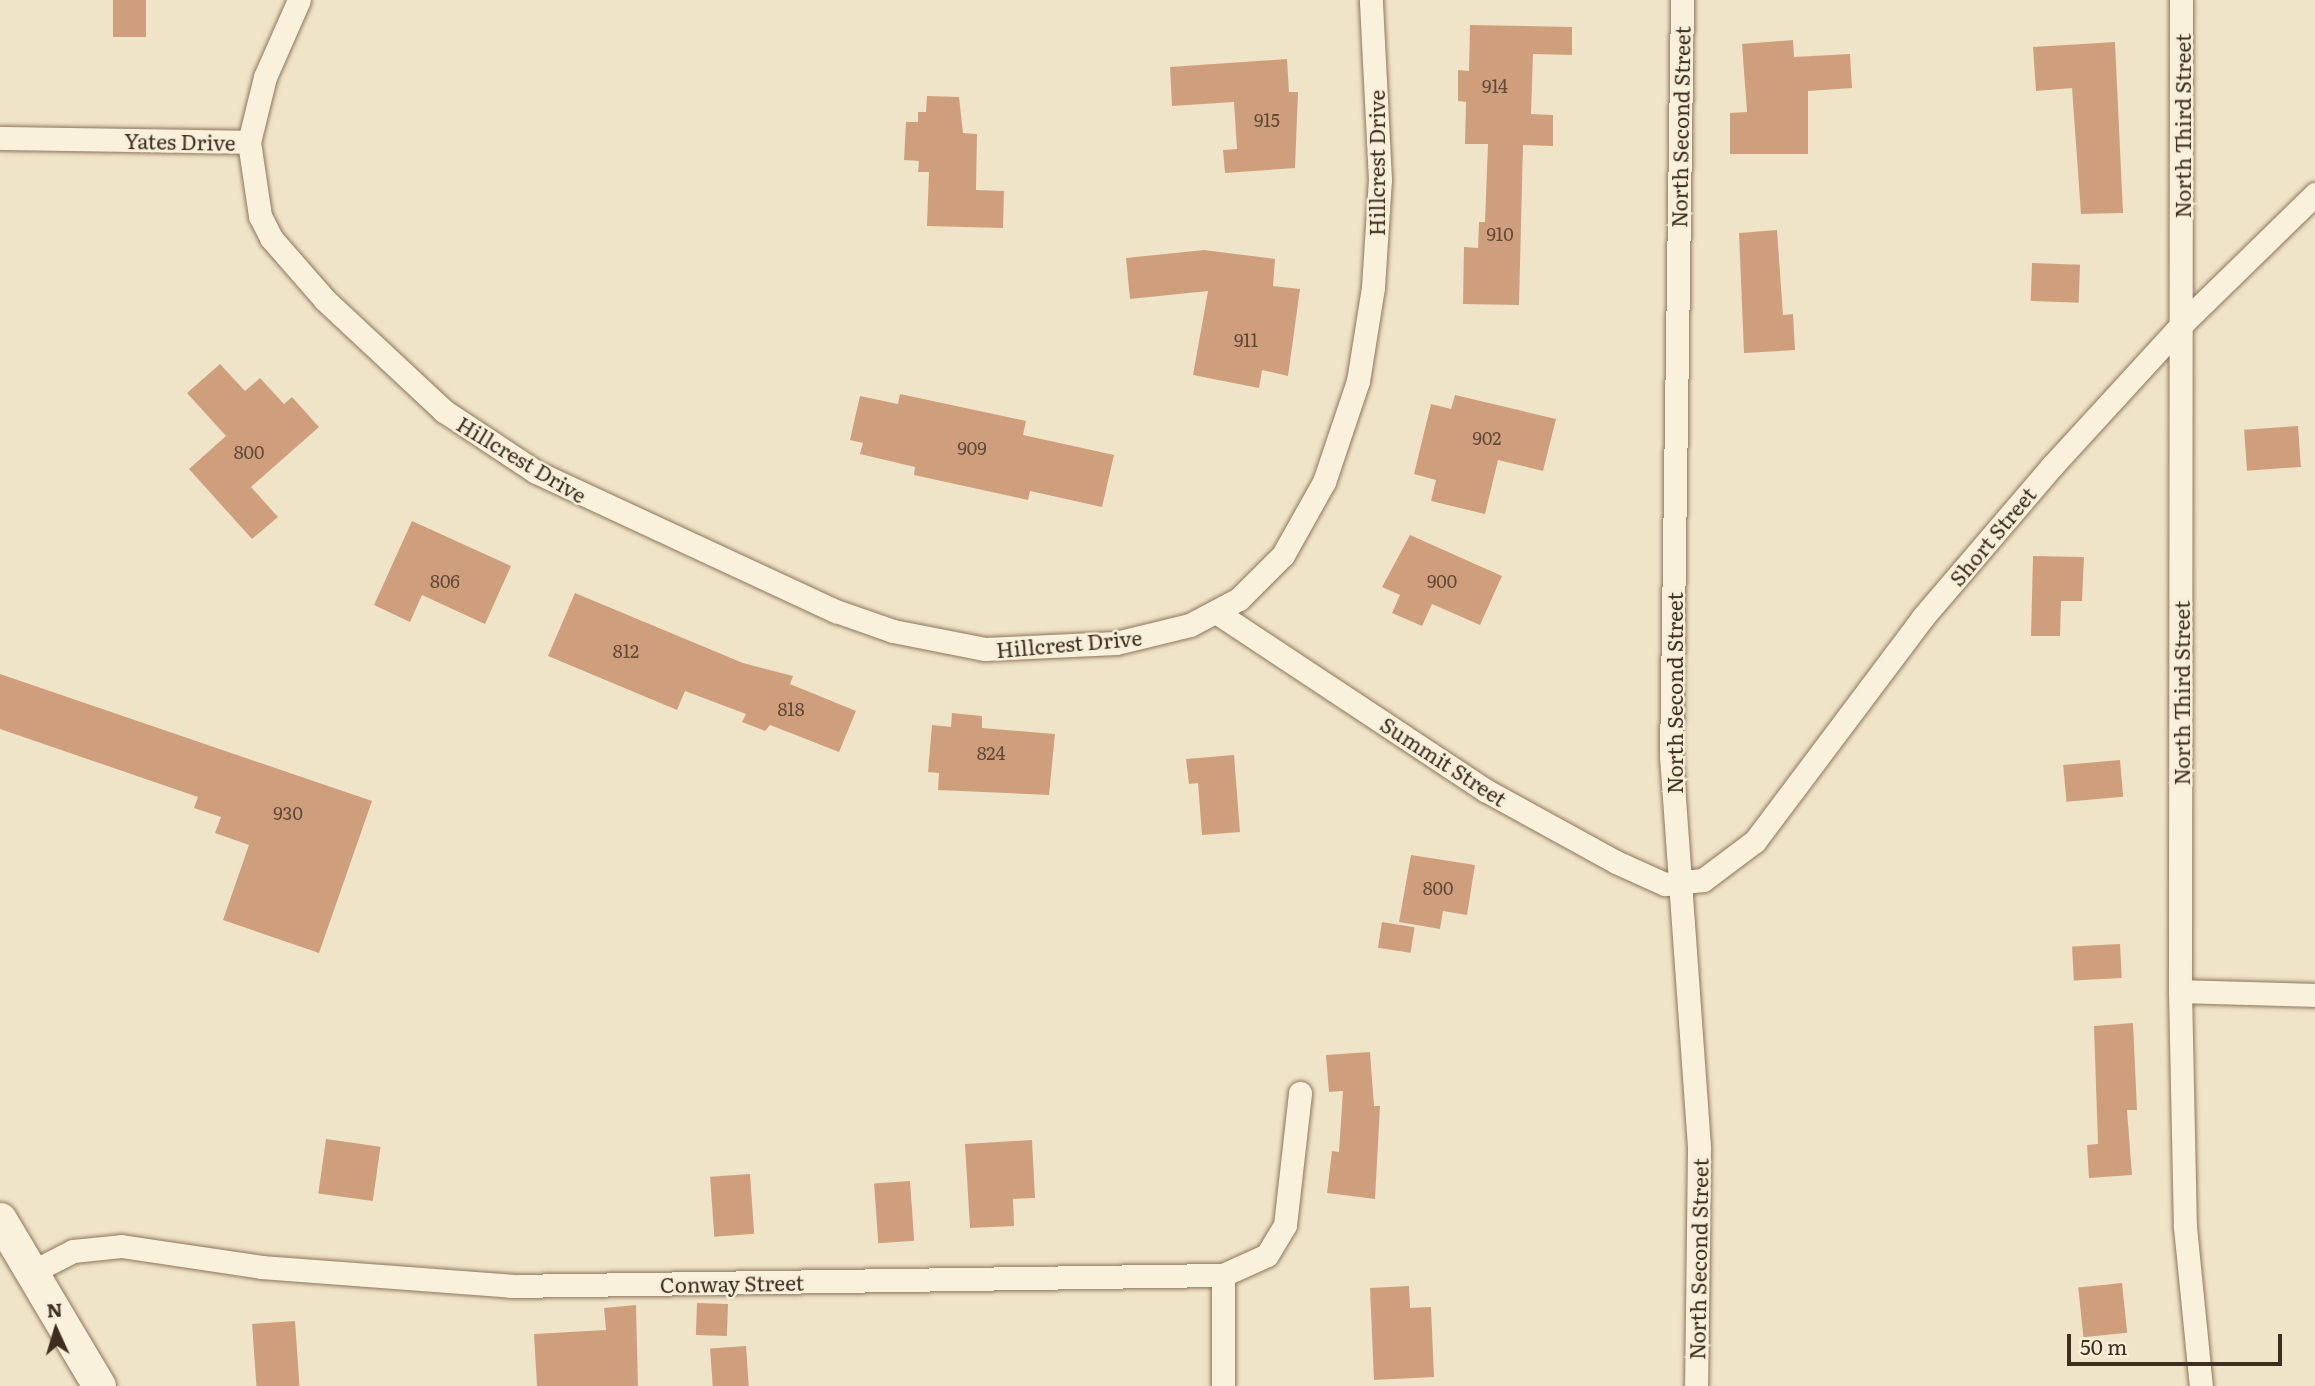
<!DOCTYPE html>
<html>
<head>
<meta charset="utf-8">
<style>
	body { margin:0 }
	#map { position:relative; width:2315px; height:1386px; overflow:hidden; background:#f0e4c8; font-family:Literata,serif }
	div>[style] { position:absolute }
	.building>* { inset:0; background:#cf9f7d; transform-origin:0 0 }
	.roads { filter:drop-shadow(0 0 2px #8d765c) drop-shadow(0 0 2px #8d765c) }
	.street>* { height:23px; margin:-11.5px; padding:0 11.5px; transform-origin:11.5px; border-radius:11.5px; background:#faf1dc }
	.secondary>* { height:33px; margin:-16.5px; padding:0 16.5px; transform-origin:16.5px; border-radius:16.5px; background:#faf1dc }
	span { translate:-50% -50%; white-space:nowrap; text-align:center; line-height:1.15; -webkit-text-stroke:5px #f7eed8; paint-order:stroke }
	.number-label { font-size:18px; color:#624a37 }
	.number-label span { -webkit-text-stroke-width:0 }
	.street-label { font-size:21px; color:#3d2e20 }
	.north { position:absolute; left:21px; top:1295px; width:70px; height:70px; -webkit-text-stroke:5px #f7eed8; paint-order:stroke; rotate:356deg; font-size:19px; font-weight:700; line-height:28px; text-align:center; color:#3d2e20 }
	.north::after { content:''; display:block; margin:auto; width:24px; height:32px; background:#3d2e20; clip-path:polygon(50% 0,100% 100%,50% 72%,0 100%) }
	.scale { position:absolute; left:2067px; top:1334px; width:215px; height:32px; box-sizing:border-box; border:4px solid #3d2e20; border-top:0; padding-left:9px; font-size:21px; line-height:24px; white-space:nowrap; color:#3d2e20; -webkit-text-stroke:5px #f7eed8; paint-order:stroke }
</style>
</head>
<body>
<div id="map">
	<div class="building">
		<div style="left:113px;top:0;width:33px;height:37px"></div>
		<div style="clip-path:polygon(1470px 25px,1572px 27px,1572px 55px,1533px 54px,1531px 114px,1553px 115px,1553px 146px,1523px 145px,1519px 305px,1463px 304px,1464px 247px,1478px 248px,1479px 222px,1485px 222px,1488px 144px,1465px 144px,1466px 102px,1458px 101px,1458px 70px,1469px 71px)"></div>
		<div style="clip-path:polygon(1793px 40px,1794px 57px,1850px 54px,1852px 88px,1808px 91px,1808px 154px,1730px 154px,1730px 113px,1747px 112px,1742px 44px)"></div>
		<div style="clip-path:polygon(2115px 42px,2123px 213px,2081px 214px,2072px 88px,2036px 91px,2033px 47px)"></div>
		<div style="clip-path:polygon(1287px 59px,1289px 92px,1298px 92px,1295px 168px,1225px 173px,1223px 150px,1237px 149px,1234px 102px,1172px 106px,1170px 67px)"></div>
		<div style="clip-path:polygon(927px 96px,959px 97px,963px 133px,977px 134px,976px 190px,1004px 191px,1003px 228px,927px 226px,929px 172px,918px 172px,919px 161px,904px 160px,906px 122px,918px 122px,918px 112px,926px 112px)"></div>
		<div style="clip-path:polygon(1777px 230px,1783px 315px,1793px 314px,1795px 350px,1744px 353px,1739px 233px)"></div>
		<div style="clip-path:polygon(1204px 250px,1275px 259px,1273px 286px,1300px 289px,1288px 376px,1262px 370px,1259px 388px,1193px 375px,1208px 291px,1130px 299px,1126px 258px)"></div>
		<div style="left:2032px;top:263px;width:48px;height:38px;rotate:2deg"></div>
		<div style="clip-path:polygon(220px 364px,245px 391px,260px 378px,284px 404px,292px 397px,319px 427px,251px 487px,278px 517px,252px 539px,189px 469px,226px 436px,187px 393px)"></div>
		<div style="clip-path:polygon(900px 394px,1026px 421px,1023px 435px,1114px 455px,1102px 507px,1030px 491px,1028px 500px,914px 475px,915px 467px,860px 454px,863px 443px,850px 440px,860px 396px,898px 404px)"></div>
		<div style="clip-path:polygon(1455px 395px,1556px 419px,1543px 471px,1498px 460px,1485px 514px,1431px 501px,1436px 480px,1414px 474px,1431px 404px,1451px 409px)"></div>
		<div style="left:2298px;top:426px;width:41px;height:54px;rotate:86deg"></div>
		<div style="clip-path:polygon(412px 521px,511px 566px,485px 624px,422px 595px,410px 622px,374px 605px)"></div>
		<div style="clip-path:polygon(1410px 535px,1502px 576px,1480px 625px,1432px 604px,1422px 626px,1392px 613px,1400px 595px,1382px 587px)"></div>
		<div style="clip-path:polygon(2033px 556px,2084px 557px,2082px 601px,2061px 601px,2060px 636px,2031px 636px)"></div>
		<div style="clip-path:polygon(575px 593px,743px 663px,793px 676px,790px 684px,856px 711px,839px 752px,770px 725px,765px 731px,742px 722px,746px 714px,685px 691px,677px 710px,548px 656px)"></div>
		<div style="clip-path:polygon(0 674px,372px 801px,319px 953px,223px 920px,249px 845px,215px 833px,221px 817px,194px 808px,198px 797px,0 729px)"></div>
		<div style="clip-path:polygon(952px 713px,982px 716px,982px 728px,1055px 734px,1049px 795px,938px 790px,939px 773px,928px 772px,932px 725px,951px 727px)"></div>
		<div style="clip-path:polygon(1234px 755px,1240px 832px,1202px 835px,1198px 783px,1189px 784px,1186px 759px)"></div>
		<div style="left:2120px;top:760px;width:37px;height:57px;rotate:85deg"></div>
		<div style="clip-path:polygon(1411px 855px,1475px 865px,1467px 915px,1443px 911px,1440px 929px,1399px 922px)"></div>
		<div style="left:1382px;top:922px;width:33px;height:26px;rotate:9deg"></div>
		<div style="left:2120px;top:944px;width:34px;height:48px;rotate:87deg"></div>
		<div style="clip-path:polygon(2133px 1023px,2137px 1110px,2127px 1110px,2132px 1175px,2089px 1178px,2087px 1145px,2098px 1144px,2094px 1026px)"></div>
		<div style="clip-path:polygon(1370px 1052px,1374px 1106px,1380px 1106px,1375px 1199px,1327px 1193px,1332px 1151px,1339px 1152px,1343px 1091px,1329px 1092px,1326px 1055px)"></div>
		<div style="left:326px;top:1139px;width:55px;height:55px;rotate:8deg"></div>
		<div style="clip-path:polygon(1032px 1140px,1035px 1198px,1013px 1199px,1014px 1226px,970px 1228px,965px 1144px)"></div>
		<div style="left:750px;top:1174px;width:60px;height:40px;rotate:86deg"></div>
		<div style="left:910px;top:1181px;width:60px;height:36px;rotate:86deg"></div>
		<div style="left:2122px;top:1283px;width:50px;height:44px;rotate:84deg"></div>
		<div style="clip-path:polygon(1409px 1286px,1410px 1308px,1431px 1307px,1434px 1377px,1374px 1380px,1370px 1288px)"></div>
		<div style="left:697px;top:1303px;width:31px;height:32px;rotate:2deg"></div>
		<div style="clip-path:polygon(636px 1305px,638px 1386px,537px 1386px,534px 1334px,606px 1330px,604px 1308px)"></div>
		<div style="left:295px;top:1321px;width:65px;height:43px;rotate:86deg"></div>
		<div style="left:746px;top:1346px;width:40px;height:36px;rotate:86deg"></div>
	</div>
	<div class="roads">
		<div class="street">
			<div style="left:1682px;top:0;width:756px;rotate:90.83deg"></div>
			<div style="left:1671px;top:756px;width:394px;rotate:85.9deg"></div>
			<div style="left:1699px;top:1149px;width:237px;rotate:90.7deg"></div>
			<div style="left:2181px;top:0;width:991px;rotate:90.06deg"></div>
			<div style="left:2180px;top:991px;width:236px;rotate:88.8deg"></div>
			<div style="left:2185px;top:1227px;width:160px;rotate:84.3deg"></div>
			<div style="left:0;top:138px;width:249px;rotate:0.9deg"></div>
			<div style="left:249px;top:142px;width:67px;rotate:-76.2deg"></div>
			<div style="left:265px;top:77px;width:84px;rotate:-66.2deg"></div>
			<div style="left:249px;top:142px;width:75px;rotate:81.5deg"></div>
			<div style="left:260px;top:216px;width:25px;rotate:63deg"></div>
			<div style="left:271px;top:238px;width:82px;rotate:48.9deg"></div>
			<div style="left:325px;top:300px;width:163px;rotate:43deg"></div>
			<div style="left:444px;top:411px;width:110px;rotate:33.5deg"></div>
			<div style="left:536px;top:472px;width:331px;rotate:24.9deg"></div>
			<div style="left:836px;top:611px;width:60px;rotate:19.3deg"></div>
			<div style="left:893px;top:631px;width:94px;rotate:11.1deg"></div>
			<div style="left:985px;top:649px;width:131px;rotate:-2.6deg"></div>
			<div style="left:1116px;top:643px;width:76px;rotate:-13.7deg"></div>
			<div style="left:1190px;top:625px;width:55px;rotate:-28deg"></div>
			<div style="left:1239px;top:599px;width:62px;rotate:-45deg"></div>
			<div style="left:1283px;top:555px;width:84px;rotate:-60.7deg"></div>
			<div style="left:1324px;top:482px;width:107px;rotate:-71.4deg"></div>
			<div style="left:1358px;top:381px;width:95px;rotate:-80.9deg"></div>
			<div style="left:1373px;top:287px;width:107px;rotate:-86.3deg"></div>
			<div style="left:1380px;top:180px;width:180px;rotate:-92.9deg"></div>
			<div style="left:1216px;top:612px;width:323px;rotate:33.5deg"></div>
			<div style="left:1485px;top:790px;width:149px;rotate:28.8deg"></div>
			<div style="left:1616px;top:862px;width:54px;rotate:24.2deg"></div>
			<div style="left:1665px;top:884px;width:38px;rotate:-6deg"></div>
			<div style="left:1703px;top:880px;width:65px;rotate:-36.9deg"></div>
			<div style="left:1755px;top:841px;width:280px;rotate:-53.1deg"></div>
			<div style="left:1923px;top:617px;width:199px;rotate:-49.5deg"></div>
			<div style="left:2052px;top:466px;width:194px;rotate:-47.5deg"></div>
			<div style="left:2183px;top:323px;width:185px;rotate:-44.3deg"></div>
			<div style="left:2180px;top:991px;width:135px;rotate:1.7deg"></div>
			<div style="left:32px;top:1272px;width:46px;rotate:-27.1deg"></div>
			<div style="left:73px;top:1251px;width:48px;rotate:-5.9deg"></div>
			<div style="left:121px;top:1246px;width:142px;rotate:8.5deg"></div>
			<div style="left:261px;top:1267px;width:251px;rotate:4.3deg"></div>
			<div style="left:511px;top:1286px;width:712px;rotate:-0.89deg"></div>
			<div style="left:1223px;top:1275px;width:48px;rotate:-24.4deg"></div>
			<div style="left:1267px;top:1255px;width:35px;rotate:-59deg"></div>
			<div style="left:1285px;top:1225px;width:133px;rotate:-83.5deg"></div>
			<div style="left:1223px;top:1386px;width:111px;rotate:-90deg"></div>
		</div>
		<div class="secondary">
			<div style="left:0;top:1219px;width:194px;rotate:59.3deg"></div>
		</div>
	</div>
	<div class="number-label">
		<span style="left:1495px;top:86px">914</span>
		<span style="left:1267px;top:120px">915</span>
		<span style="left:1500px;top:234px">910</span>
		<span style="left:1246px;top:340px">911</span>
		<span style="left:1487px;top:438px">902</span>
		<span style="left:972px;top:448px">909</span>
		<span style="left:249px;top:452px">800</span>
		<span style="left:445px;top:581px">806</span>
		<span style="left:1442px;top:581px">900</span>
		<span style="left:626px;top:651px">812</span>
		<span style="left:791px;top:709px">818</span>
		<span style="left:991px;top:753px">824</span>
		<span style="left:288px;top:813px">930</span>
		<span style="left:1438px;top:888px">800</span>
	</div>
	<div class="street-label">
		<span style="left:2182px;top:126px;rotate:-90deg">North Third Street</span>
		<span style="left:1680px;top:127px;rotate:-89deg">North Second Street</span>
		<span style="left:180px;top:141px;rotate:1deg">Yates Drive</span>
		<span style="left:1376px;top:163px;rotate:-90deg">Hillcrest Drive</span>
		<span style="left:522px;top:459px;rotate:31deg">Hillcrest Drive</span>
		<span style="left:1992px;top:536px;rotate:-50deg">Short Street</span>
		<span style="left:1069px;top:643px;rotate:-5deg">Hillcrest Drive</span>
		<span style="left:1674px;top:693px;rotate:-90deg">North Second Street</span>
		<span style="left:2181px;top:693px;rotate:-90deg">North Third Street</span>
		<span style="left:1444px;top:761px;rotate:33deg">Summit Street</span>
		<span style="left:1698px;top:1259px;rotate:-89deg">North Second Street</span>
		<span style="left:732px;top:1283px;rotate:-1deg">Conway Street</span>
	</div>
	<div class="north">N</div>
	<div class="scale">50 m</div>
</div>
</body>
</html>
